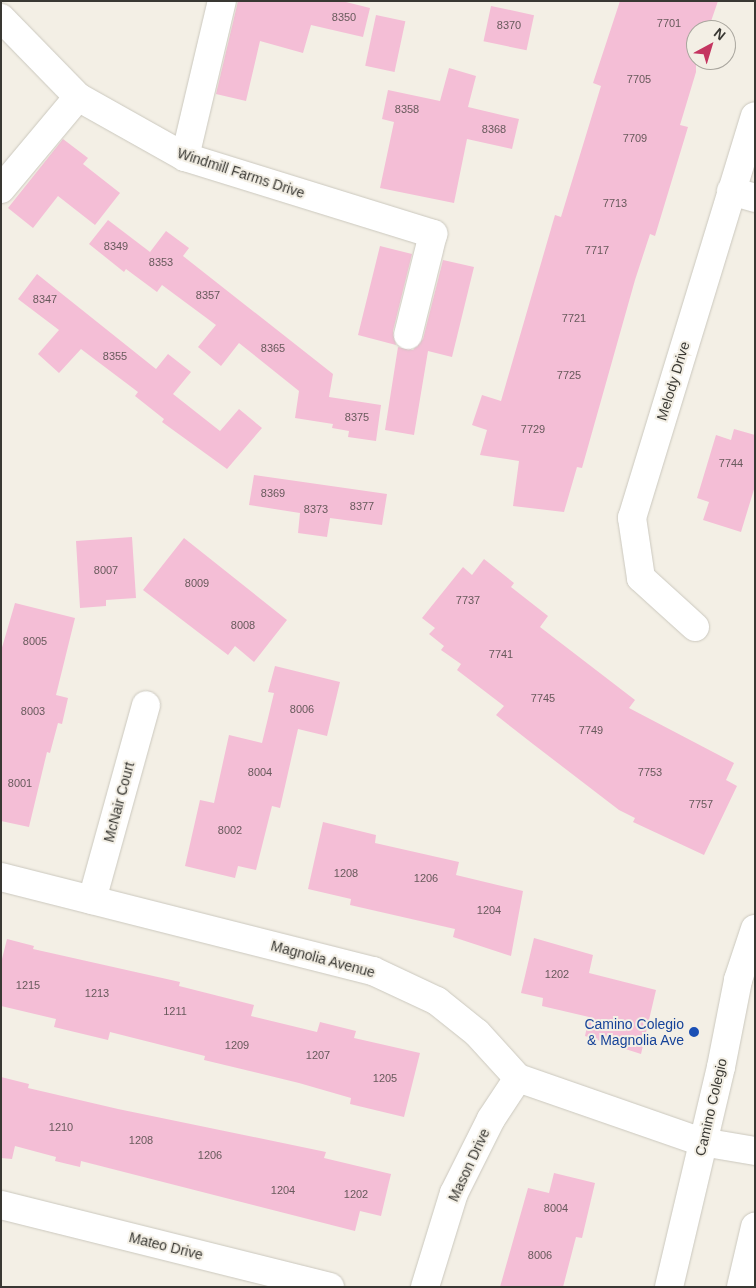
<!DOCTYPE html>
<html>
<head>
<meta charset="utf-8">
<style>
	body { margin:0 }
	#map { position:relative; width:756px; height:1288px; overflow:hidden; background:#f3efe5; font-family:Helvetica,sans-serif }
	div>[style] { position:absolute }
	.building>* { inset:0; background:#f4bed6; transform-origin:0 0 }
	.roads { filter:drop-shadow(0 0 1px #cbc8be) drop-shadow(0 0 1px #cbc8be) }
	.minor>* { height:28px; margin:-14px; padding:0 14px; transform-origin:14px; border-radius:14px; background:#fff }
	.dots>* { width:14px; height:14px; translate:-50% -50%; box-sizing:border-box; border:2px solid #f3efe5; border-radius:50% }
	span { translate:-50% -50%; white-space:nowrap; text-align:center; line-height:1.15; -webkit-text-stroke:4px #f3efe5; paint-order:stroke }
	.number-label { font-size:11px; color:#685a5c }
	.number-label span { -webkit-text-stroke-width:0 }
	.street-label { font-size:14px; color:#393833 }
	.transit-label { font-size:14px; color:#164399 }
	.right { translate:-100% -50%; text-align:right }
	.frame { position:absolute; inset:0; border:2px solid #393833; pointer-events:none }
	.north { position:absolute; left:686px; top:20px; width:50px; height:50px; box-sizing:border-box; background:#f3efe5; border:1px solid #a9a69e; border-radius:50%; rotate:39deg; font-size:14px; font-weight:700; line-height:20px; text-align:center; color:#393833 }
	.north::after { content:''; display:block; margin:auto; width:18px; height:22px; background:#c43561; clip-path:polygon(50% 0,100% 100%,50% 72%,0 100%) }
</style>
</head>
<body>
<div id="map">
	<div class="building">
		<div style="clip-path:polygon(238px 1px,342px 1px,370px 8px,363px 37px,311px 25px,303px 53px,260px 41px,246px 101px,216px 94px)"></div>
		<div style="clip-path:polygon(620px 1px,718px 1px,708px 30px,696px 30px,696px 72px,680px 125px,688px 127px,655px 236px,650px 234px,635px 280px,582px 468px,577px 467px,564px 512px,513px 506px,519px 461px,480px 455px,487px 430px,472px 425px,482px 395px,501px 401px,555px 215px,561px 217px,601px 86px,593px 83px)"></div>
		<div style="left:491px;top:6px;width:44px;height:36px;rotate:12deg"></div>
		<div style="left:376px;top:15px;width:30px;height:52px;rotate:12deg"></div>
		<div style="clip-path:polygon(449px 68px,476px 76px,468px 107px,519px 119px,512px 149px,467px 139px,454px 203px,380px 188px,394px 122px,382px 119px,388px 90px,440px 101px)"></div>
		<div style="clip-path:polygon(63px 139px,88px 158px,83px 164px,120px 193px,95px 225px,58px 196px,33px 228px,8px 208px)"></div>
		<div style="clip-path:polygon(108px 220px,150px 252px,166px 231px,189px 248px,183px 256px,333px 374px,329px 397px,381px 405px,376px 441px,348px 437px,349px 431px,332px 428px,333px 424px,295px 418px,299px 391px,239px 343px,221px 366px,198px 347px,216px 325px,162px 285px,157px 292px,126px 269px,124px 272px,89px 244px)"></div>
		<div style="clip-path:polygon(380px 246px,412px 254px,393px 331px,396px 345px,358px 335px)"></div>
		<div style="clip-path:polygon(443px 260px,474px 267px,452px 357px,428px 351px,414px 435px,385px 430px,398px 347px,413px 350px,423px 339px)"></div>
		<div style="clip-path:polygon(37px 274px,156px 369px,168px 354px,191px 372px,173px 394px,220px 431px,239px 409px,262px 428px,227px 469px,162px 422px,164px 419px,135px 396px,138px 392px,81px 349px,59px 373px,38px 354px,59px 330px,18px 299px)"></div>
		<div style="clip-path:polygon(734px 429px,755px 435px,755px 486px,741px 532px,703px 520px,709px 502px,697px 498px,716px 435px,731px 440px)"></div>
		<div style="clip-path:polygon(254px 475px,387px 494px,382px 525px,330px 518px,327px 537px,298px 533px,300px 513px,249px 505px)"></div>
		<div style="clip-path:polygon(132px 537px,136px 598px,106px 600px,106px 606px,80px 608px,76px 541px)"></div>
		<div style="clip-path:polygon(184px 538px,287px 620px,254px 662px,235px 646px,228px 655px,143px 590px)"></div>
		<div style="clip-path:polygon(484px 559px,514px 583px,511px 587px,548px 616px,540px 627px,635px 700px,629px 708px,734px 763px,726px 780px,737px 786px,704px 855px,633px 822px,635px 818px,619px 810px,533px 744px,496px 715px,504px 706px,457px 670px,461px 664px,441px 650px,444px 646px,429px 634px,435px 628px,422px 618px,463px 567px,472px 575px)"></div>
		<div style="clip-path:polygon(15px 603px,75px 618px,56px 695px,68px 698px,62px 724px,58px 723px,50px 753px,47px 752px,29px 827px,1px 821px,1px 651px)"></div>
		<div style="clip-path:polygon(275px 666px,340px 682px,327px 736px,298px 729px,280px 808px,272px 806px,256px 870px,238px 866px,235px 878px,185px 866px,200px 800px,214px 803px,229px 735px,262px 743px,274px 693px,268px 692px)"></div>
		<div style="clip-path:polygon(323px 822px,376px 835px,375px 843px,459px 862px,456px 875px,523px 891px,511px 956px,453px 937px,455px 929px,350px 905px,351px 899px,308px 889px)"></div>
		<div style="clip-path:polygon(534px 938px,593px 955px,589px 973px,656px 990px,641px 1054px,585px 1036px,589px 1017px,542px 1006px,543px 998px,521px 993px)"></div>
		<div style="clip-path:polygon(7px 939px,34px 946px,33px 949px,180px 982px,179px 986px,254px 1005px,251px 1016px,317px 1032px,320px 1022px,356px 1031px,354px 1038px,420px 1053px,404px 1117px,350px 1104px,351px 1098px,299px 1083px,204px 1060px,205px 1056px,110px 1032px,108px 1040px,54px 1027px,56px 1019px,1px 1006px,1px 963px)"></div>
		<div style="clip-path:polygon(1px 1077px,29px 1084px,28px 1088px,118px 1109px,326px 1152px,324px 1158px,391px 1174px,381px 1216px,360px 1211px,355px 1231px,81px 1161px,80px 1167px,55px 1161px,56px 1157px,15px 1146px,12px 1159px,1px 1158px)"></div>
		<div style="clip-path:polygon(554px 1173px,595px 1183px,582px 1238px,576px 1237px,563px 1287px,500px 1287px,528px 1188px,549px 1193px)"></div>
	</div>
	<div class="roads">
		<div class="minor">
			<div style="left:1px;top:18px;width:110px;rotate:45.7deg"></div>
			<div style="left:78px;top:97px;width:123px;rotate:29.3deg"></div>
			<div style="left:185px;top:157px;width:260px;rotate:17.2deg"></div>
			<div style="left:433px;top:234px;width:104px;rotate:103.9deg"></div>
			<div style="left:185px;top:157px;width:160px;rotate:-76.7deg"></div>
			<div style="left:1px;top:189px;width:120px;rotate:-50.1deg"></div>
			<div style="left:731px;top:191px;width:25px;rotate:16deg"></div>
			<div style="left:695px;top:627px;width:73px;rotate:-137.8deg"></div>
			<div style="left:641px;top:578px;width:61px;rotate:-98.5deg"></div>
			<div style="left:632px;top:518px;width:420px;rotate:-73deg"></div>
			<div style="left:1px;top:877px;width:384px;rotate:14.2deg"></div>
			<div style="left:373px;top:971px;width:71px;rotate:25.1deg"></div>
			<div style="left:437px;top:1001px;width:51px;rotate:38.7deg"></div>
			<div style="left:477px;top:1033px;width:61px;rotate:47.7deg"></div>
			<div style="left:518px;top:1078px;width:195px;rotate:19.2deg"></div>
			<div style="left:702px;top:1142px;width:54px;rotate:9.6deg"></div>
			<div style="left:92px;top:900px;width:202px;rotate:-74.5deg"></div>
			<div style="left:1px;top:1205px;width:339px;rotate:14deg"></div>
			<div style="left:425px;top:1287px;width:98px;rotate:-72.9deg"></div>
			<div style="left:454px;top:1193px;width:83px;rotate:-63.4deg"></div>
			<div style="left:491px;top:1119px;width:49px;rotate:-56.6deg"></div>
			<div style="left:669px;top:1287px;width:226px;rotate:-76.7deg"></div>
			<div style="left:721px;top:1067px;width:89px;rotate:-78.9deg"></div>
			<div style="left:738px;top:980px;width:54px;rotate:-71.6deg"></div>
			<div style="left:741px;top:1287px;width:62px;rotate:-76.9deg"></div>
		</div>
	</div>
	<div class="dots">
		<div style="left:694px;top:1032px;background:#1a4fb4"></div>
	</div>
	<div class="number-label">
		<span style="left:344px;top:17px">8350</span>
		<span style="left:669px;top:23px">7701</span>
		<span style="left:509px;top:25px">8370</span>
		<span style="left:639px;top:79px">7705</span>
		<span style="left:407px;top:109px">8358</span>
		<span style="left:494px;top:129px">8368</span>
		<span style="left:635px;top:138px">7709</span>
		<span style="left:615px;top:203px">7713</span>
		<span style="left:116px;top:246px">8349</span>
		<span style="left:597px;top:250px">7717</span>
		<span style="left:161px;top:262px">8353</span>
		<span style="left:208px;top:295px">8357</span>
		<span style="left:45px;top:299px">8347</span>
		<span style="left:574px;top:318px">7721</span>
		<span style="left:273px;top:348px">8365</span>
		<span style="left:115px;top:356px">8355</span>
		<span style="left:569px;top:375px">7725</span>
		<span style="left:357px;top:417px">8375</span>
		<span style="left:533px;top:429px">7729</span>
		<span style="left:731px;top:463px">7744</span>
		<span style="left:273px;top:493px">8369</span>
		<span style="left:362px;top:506px">8377</span>
		<span style="left:316px;top:509px">8373</span>
		<span style="left:106px;top:570px">8007</span>
		<span style="left:197px;top:583px">8009</span>
		<span style="left:468px;top:600px">7737</span>
		<span style="left:243px;top:625px">8008</span>
		<span style="left:35px;top:641px">8005</span>
		<span style="left:501px;top:654px">7741</span>
		<span style="left:543px;top:698px">7745</span>
		<span style="left:302px;top:709px">8006</span>
		<span style="left:33px;top:711px">8003</span>
		<span style="left:591px;top:730px">7749</span>
		<span style="left:260px;top:772px">8004</span>
		<span style="left:650px;top:772px">7753</span>
		<span style="left:20px;top:783px">8001</span>
		<span style="left:701px;top:804px">7757</span>
		<span style="left:230px;top:830px">8002</span>
		<span style="left:346px;top:873px">1208</span>
		<span style="left:426px;top:878px">1206</span>
		<span style="left:489px;top:910px">1204</span>
		<span style="left:557px;top:974px">1202</span>
		<span style="left:28px;top:985px">1215</span>
		<span style="left:97px;top:993px">1213</span>
		<span style="left:175px;top:1011px">1211</span>
		<span style="left:237px;top:1045px">1209</span>
		<span style="left:318px;top:1055px">1207</span>
		<span style="left:385px;top:1078px">1205</span>
		<span style="left:61px;top:1127px">1210</span>
		<span style="left:141px;top:1140px">1208</span>
		<span style="left:210px;top:1155px">1206</span>
		<span style="left:283px;top:1190px">1204</span>
		<span style="left:356px;top:1194px">1202</span>
		<span style="left:556px;top:1208px">8004</span>
		<span style="left:540px;top:1255px">8006</span>
	</div>
	<div class="street-label">
		<span style="left:241px;top:173px;rotate:18deg">Windmill Farms Drive</span>
		<span style="left:673px;top:381px;rotate:-73deg">Melody Drive</span>
		<span style="left:119px;top:802px;rotate:-75deg">McNair Court</span>
		<span style="left:323px;top:959px;rotate:15deg">Magnolia Avenue</span>
		<span style="left:711px;top:1107px;rotate:-77deg">Camino Colegio</span>
		<span style="left:469px;top:1165px;rotate:-65deg">Mason Drive</span>
		<span style="left:166px;top:1246px;rotate:14deg">Mateo Drive</span>
	</div>
	<div class="transit-label">
		<span class="right" style="left:684px;top:1032px">Camino Colegio<br>&amp; Magnolia Ave</span>
	</div>
	<div class="frame"></div>
	<div class="north">N</div>
</div>
</body>
</html>
